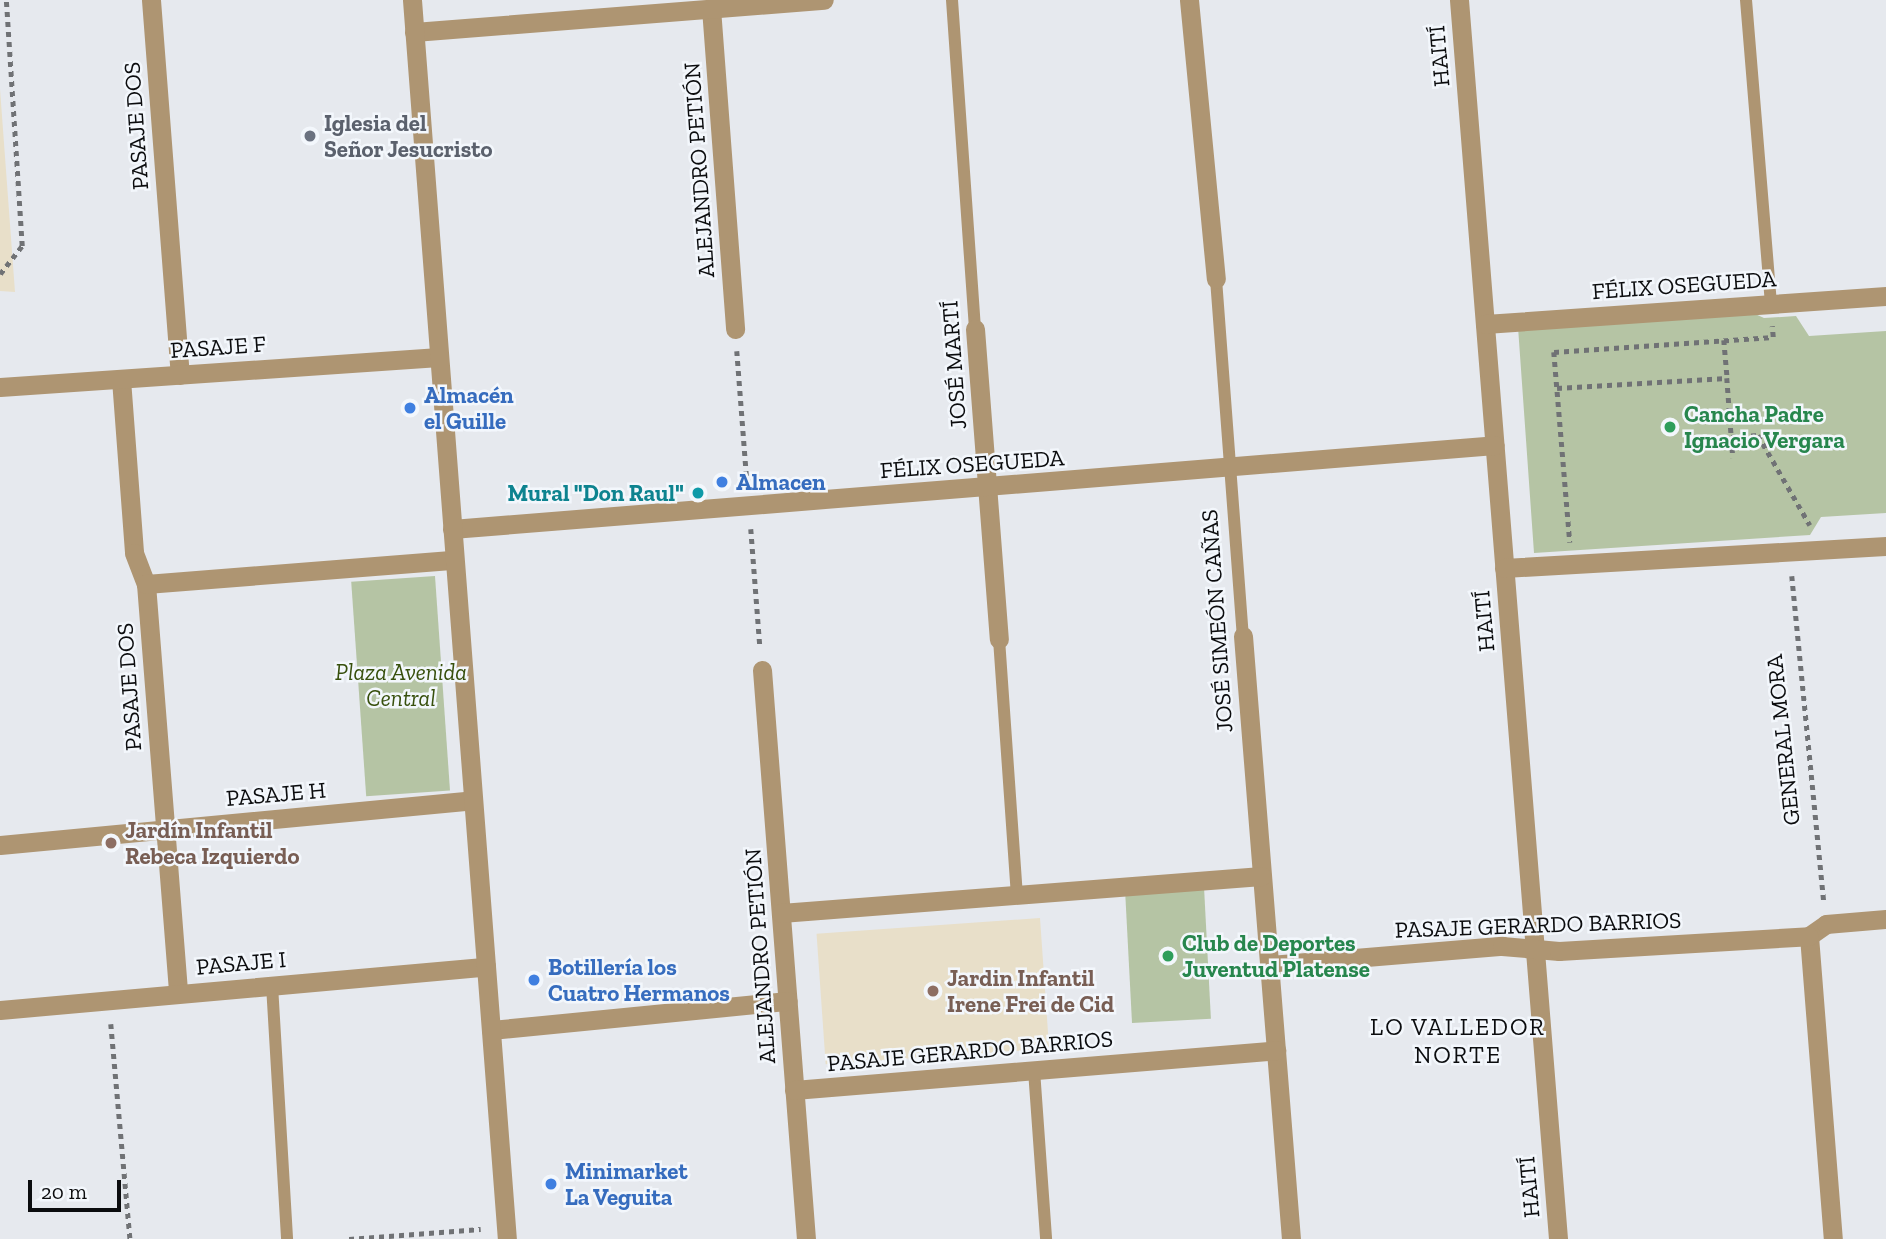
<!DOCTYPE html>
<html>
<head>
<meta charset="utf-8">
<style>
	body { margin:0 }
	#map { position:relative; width:1886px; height:1239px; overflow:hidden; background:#e6e9ee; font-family:"Zilla Slab",serif }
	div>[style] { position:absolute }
	.education>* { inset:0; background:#e8dfc9; transform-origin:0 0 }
	.green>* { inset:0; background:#b5c4a4; transform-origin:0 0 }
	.path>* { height:4.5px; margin-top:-2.25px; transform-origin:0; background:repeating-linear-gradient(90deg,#707275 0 5px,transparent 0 10px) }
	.service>* { height:12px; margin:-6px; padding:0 6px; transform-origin:6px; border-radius:6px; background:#ae9572 }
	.minor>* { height:19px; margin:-9.5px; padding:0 9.5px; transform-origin:9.5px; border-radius:9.5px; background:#ae9572 }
	.tertiary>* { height:19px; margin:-9.5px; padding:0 9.5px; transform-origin:9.5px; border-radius:9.5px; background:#ae9572 }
	.dots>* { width:19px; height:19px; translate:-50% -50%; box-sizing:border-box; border:4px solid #f3f7fc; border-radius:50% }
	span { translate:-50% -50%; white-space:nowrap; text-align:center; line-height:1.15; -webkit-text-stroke:5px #f3f7fc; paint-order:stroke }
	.street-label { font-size:23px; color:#0b0c0e }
	.worship-label { font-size:23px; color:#5b616d; font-weight:700 }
	.left { translate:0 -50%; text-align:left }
	.shop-label { font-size:23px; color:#366cbe; font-weight:700 }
	.leisure-label { font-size:23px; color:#27864d; font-weight:700 }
	.culture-label { font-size:23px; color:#0d838f; font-weight:700 }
	.right { translate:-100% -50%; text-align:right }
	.park-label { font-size:23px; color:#38500d; font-style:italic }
	.education-label { font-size:23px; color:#785e54; font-weight:700 }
	.neighbourhood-label { font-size:24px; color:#0b0c0e; letter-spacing:2px }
	.scale { position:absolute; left:28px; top:1180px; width:93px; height:32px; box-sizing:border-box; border:4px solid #0b0c0e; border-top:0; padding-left:9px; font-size:21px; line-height:24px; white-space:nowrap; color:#0b0c0e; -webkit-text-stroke:5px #f3f7fc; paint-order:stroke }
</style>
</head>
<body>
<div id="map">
	<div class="education">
		<div style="clip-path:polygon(0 89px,15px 292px,0 291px)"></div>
		<div style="left:1040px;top:918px;width:131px;height:224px;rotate:86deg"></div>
	</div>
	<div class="green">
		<div style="clip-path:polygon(1753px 313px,1764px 318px,1796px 316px,1809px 336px,1886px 331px,1886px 513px,1821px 517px,1810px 535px,1534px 553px,1518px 327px)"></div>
		<div style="left:435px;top:576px;width:215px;height:84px;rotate:86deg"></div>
		<div style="left:1204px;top:887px;width:132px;height:79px;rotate:87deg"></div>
	</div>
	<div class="path">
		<div style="left:0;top:274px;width:36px;rotate:-52deg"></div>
		<div style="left:22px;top:246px;width:247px;rotate:-93.7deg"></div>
		<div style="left:1724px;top:340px;width:38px;rotate:85deg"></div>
		<div style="left:737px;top:351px;width:131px;rotate:85.6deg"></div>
		<div style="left:1554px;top:352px;width:220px;rotate:-3.9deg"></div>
		<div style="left:1773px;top:337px;width:11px;rotate:-95deg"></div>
		<div style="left:1554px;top:352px;width:191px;rotate:85.2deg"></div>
		<div style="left:1557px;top:388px;width:170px;rotate:-3.4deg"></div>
		<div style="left:1727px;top:378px;width:80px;rotate:85.7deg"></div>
		<div style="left:1731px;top:437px;width:27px;rotate:-4deg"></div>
		<div style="left:1758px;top:435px;width:104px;rotate:60deg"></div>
		<div style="left:751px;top:529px;width:117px;rotate:85.6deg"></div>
		<div style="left:1792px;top:576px;width:328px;rotate:84.4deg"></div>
		<div style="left:111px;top:1024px;width:216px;rotate:84.9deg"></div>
		<div style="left:349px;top:1239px;width:132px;rotate:-4.3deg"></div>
	</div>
	<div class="service">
		<div style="left:952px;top:0;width:330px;rotate:86deg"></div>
		<div style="left:1746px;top:0;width:305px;rotate:85.3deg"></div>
		<div style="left:1216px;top:279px;width:358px;rotate:85.7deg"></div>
		<div style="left:999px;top:639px;width:256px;rotate:86deg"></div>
		<div style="left:272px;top:985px;width:254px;rotate:86.6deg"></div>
		<div style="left:1034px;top:1070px;width:169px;rotate:85.9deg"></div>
	</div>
	<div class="minor">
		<div style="left:151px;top:0;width:376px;rotate:85.6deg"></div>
		<div style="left:1189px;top:0;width:280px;rotate:84.5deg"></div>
		<div style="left:1459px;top:0;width:1243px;rotate:85.43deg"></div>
		<div style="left:711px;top:8px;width:322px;rotate:85.7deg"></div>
		<div style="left:414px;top:32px;width:411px;rotate:-4.5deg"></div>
		<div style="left:1485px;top:324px;width:402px;rotate:-4deg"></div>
		<div style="left:975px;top:329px;width:311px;rotate:85.6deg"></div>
		<div style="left:121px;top:379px;width:174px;rotate:85.7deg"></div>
		<div style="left:134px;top:553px;width:33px;rotate:69deg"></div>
		<div style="left:146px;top:584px;width:410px;rotate:85.5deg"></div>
		<div style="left:0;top:387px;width:440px;rotate:-3.9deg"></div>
		<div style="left:452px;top:529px;width:1046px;rotate:-4.6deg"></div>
		<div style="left:1504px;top:568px;width:383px;rotate:-3.3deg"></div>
		<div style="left:146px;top:584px;width:309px;rotate:-4.5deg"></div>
		<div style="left:1243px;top:636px;width:605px;rotate:85.45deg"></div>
		<div style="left:762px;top:670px;width:571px;rotate:85.58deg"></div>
		<div style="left:0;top:845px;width:475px;rotate:-5.4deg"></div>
		<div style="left:781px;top:913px;width:482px;rotate:-4.4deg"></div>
		<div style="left:1809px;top:936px;width:304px;rotate:85.5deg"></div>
		<div style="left:1809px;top:936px;width:21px;rotate:-35deg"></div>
		<div style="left:1826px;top:924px;width:60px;rotate:-4.8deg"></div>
		<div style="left:1269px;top:965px;width:234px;rotate:-4.7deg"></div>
		<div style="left:1502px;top:946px;width:57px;rotate:5deg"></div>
		<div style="left:1559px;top:951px;width:250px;rotate:-3.4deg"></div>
		<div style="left:0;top:1010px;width:488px;rotate:-5.1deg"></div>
		<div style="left:491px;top:1030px;width:298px;rotate:-5.6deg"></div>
		<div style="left:794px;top:1090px;width:484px;rotate:-4.7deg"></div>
	</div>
	<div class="tertiary">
		<div style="left:412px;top:0;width:1243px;rotate:85.62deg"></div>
	</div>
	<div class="dots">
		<div style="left:310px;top:136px;background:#6b7280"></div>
		<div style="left:410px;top:408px;background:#3f7fe0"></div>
		<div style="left:1670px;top:427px;background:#2e9e5b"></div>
		<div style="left:722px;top:482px;background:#3f7fe0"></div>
		<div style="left:698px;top:493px;background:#0f9aa8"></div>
		<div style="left:111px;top:843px;background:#8d6e63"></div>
		<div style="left:1168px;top:956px;background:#2e9e5b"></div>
		<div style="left:534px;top:980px;background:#3f7fe0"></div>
		<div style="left:933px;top:991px;background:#8d6e63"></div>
		<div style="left:551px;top:1184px;background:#3f7fe0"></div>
	</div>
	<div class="street-label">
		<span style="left:1439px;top:56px;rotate:-95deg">HAITÍ</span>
		<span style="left:136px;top:126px;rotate:-94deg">PASAJE DOS</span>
		<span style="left:699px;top:170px;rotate:-94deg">ALEJANDRO PETIÓN</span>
		<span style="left:1684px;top:285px;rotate:-4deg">FÉLIX OSEGUEDA</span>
		<span style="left:218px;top:347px;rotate:-4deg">PASAJE F</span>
		<span style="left:954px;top:365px;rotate:-94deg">JOSÉ MARTÍ</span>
		<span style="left:972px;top:464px;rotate:-4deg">FÉLIX OSEGUEDA</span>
		<span style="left:1217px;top:621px;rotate:-94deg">JOSÉ SIMEÓN CAÑAS</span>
		<span style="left:1484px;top:621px;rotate:-95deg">HAITÍ</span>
		<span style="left:129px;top:687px;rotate:-94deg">PASAJE DOS</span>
		<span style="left:1783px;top:740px;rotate:-96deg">GENERAL MORA</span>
		<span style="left:276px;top:794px;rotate:-5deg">PASAJE H</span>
		<span style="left:1538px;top:925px;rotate:-2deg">PASAJE GERARDO BARRIOS</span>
		<span style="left:760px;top:956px;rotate:-94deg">ALEJANDRO PETIÓN</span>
		<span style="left:241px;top:963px;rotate:-5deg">PASAJE I</span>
		<span style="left:970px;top:1051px;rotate:-5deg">PASAJE GERARDO BARRIOS</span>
		<span style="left:1529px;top:1187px;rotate:-95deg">HAITÍ</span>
	</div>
	<div class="worship-label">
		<span class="left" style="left:324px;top:136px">Iglesia del<br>Señor Jesucristo</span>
	</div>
	<div class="shop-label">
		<span class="left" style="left:424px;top:408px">Almacén<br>el Guille</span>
		<span class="left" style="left:736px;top:482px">Almacen</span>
		<span class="left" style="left:548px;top:980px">Botillería los<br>Cuatro Hermanos</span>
		<span class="left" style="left:565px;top:1184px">Minimarket<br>La Veguita</span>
	</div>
	<div class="leisure-label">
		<span class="left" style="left:1684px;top:427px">Cancha Padre<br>Ignacio Vergara</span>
		<span class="left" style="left:1182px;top:956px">Club de Deportes<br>Juventud Platense</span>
	</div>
	<div class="culture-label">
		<span class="right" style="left:684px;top:493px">Mural "Don Raul"</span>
	</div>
	<div class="park-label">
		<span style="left:401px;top:685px">Plaza Avenida<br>Central</span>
	</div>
	<div class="education-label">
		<span class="left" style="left:125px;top:843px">Jardín Infantil<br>Rebeca Izquierdo</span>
		<span class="left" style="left:947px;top:991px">Jardin Infantil<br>Irene Frei de Cid</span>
	</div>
	<div class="neighbourhood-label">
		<span style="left:1458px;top:1041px">LO VALLEDOR<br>NORTE</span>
	</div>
	<div class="scale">20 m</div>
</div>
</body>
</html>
